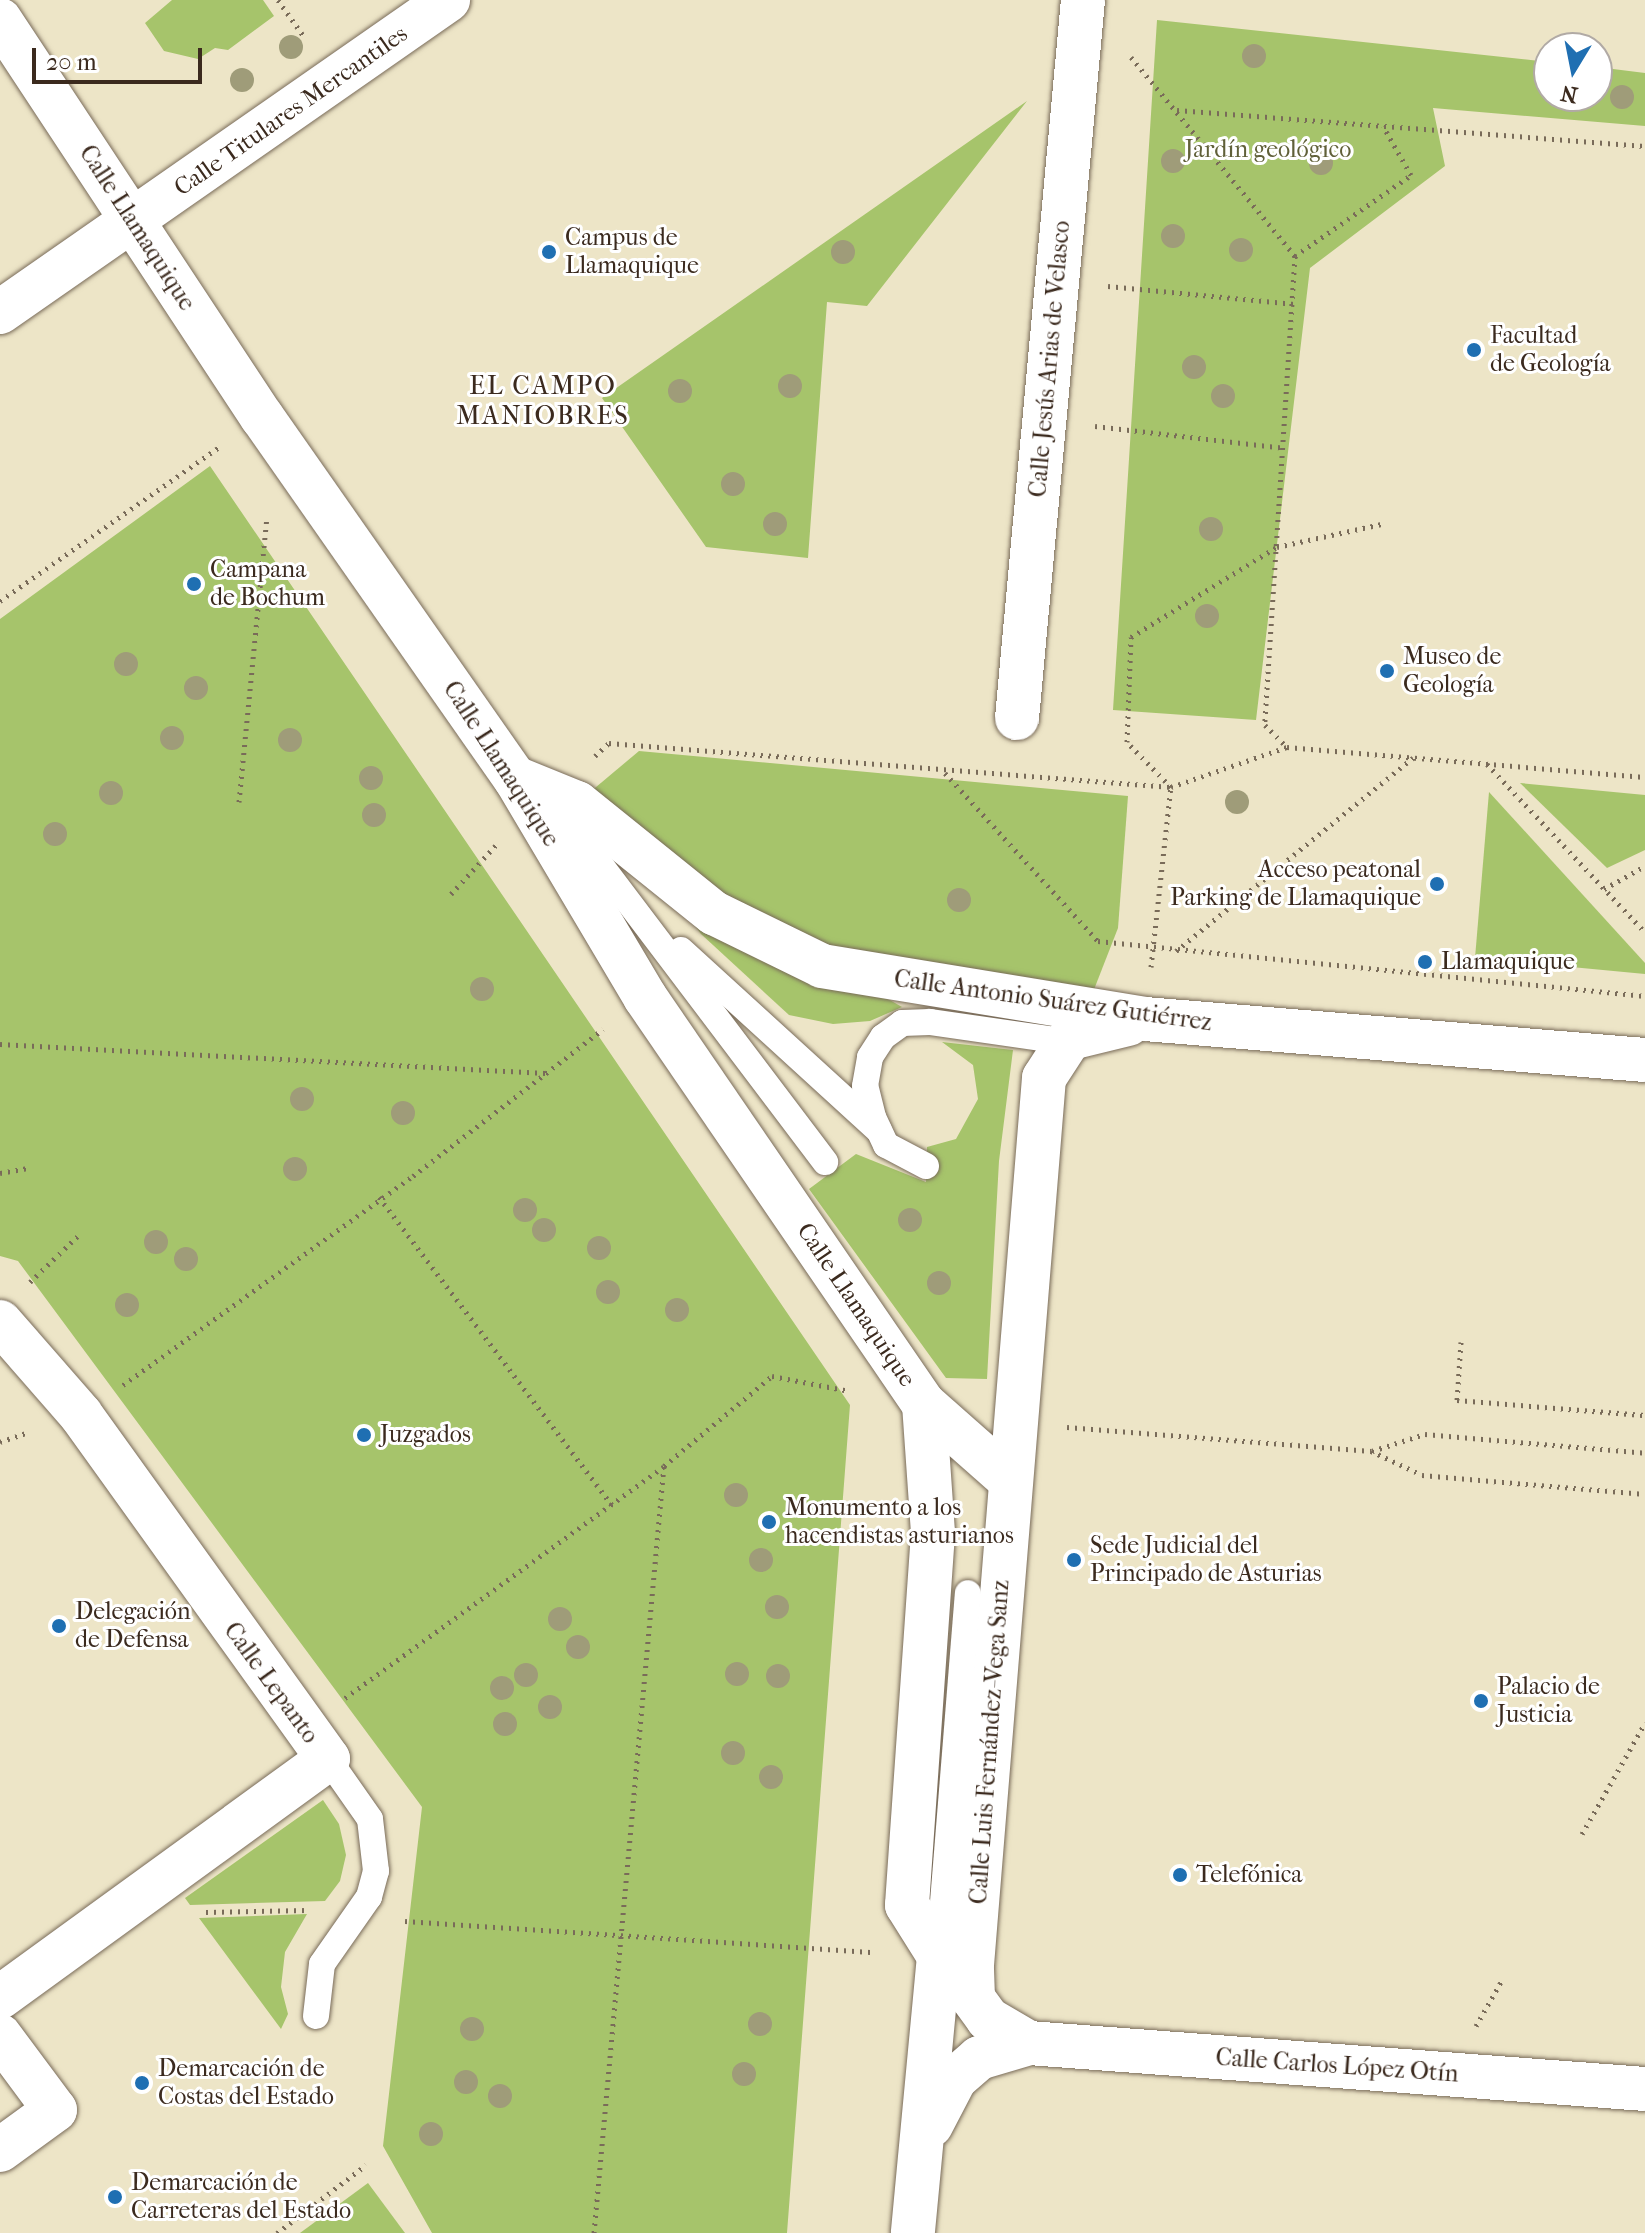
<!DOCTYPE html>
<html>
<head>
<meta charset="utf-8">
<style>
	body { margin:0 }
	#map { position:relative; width:1645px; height:2233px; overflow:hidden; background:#ede5c7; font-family:"IM FELL French Canon",serif }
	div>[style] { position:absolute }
	.green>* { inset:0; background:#a6c46b }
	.path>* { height:5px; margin-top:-2.5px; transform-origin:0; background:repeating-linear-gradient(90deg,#796b59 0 2px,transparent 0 8px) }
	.roads { filter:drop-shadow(0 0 2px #796b59) drop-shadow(0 0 2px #796b59) }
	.service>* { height:26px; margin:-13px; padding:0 13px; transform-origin:13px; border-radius:13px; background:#fff }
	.minor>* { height:44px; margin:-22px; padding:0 22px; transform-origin:22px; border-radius:22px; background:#fff }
	.trees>* { width:24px; height:24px; margin:-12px; border-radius:50%; background:#9f9c79 }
	.dots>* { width:22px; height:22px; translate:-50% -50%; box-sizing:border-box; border:4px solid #fff; border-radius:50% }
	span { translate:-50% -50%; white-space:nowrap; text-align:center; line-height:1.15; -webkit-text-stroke:6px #fff; paint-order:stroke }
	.street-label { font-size:24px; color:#3b2a1e }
	.park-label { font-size:24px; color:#606039 }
	.poi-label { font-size:24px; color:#3b2a1e }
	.left { translate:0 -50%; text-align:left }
	.right { translate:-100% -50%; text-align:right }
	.neighbourhood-label { font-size:26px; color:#3b2a1e; letter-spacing:2px }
	.north { position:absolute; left:1533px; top:32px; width:80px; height:80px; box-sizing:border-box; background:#fff; border:2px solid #b1aaa5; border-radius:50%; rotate:190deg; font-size:22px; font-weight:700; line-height:32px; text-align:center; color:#3b2a1e }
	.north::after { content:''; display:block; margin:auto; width:28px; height:36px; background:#1f6fb2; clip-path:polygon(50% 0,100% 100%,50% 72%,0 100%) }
	.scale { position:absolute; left:32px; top:48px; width:170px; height:36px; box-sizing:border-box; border:4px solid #3b2a1e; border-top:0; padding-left:10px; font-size:24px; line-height:28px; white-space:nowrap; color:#3b2a1e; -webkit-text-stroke:6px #fff; paint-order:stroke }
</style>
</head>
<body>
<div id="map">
	<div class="green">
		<div style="clip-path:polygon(172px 0,263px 0,274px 16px,228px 50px,215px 48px,198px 59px,164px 51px,145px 23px)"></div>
		<div style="clip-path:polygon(1157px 20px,1549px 62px,1549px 96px,1597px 96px,1597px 67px,1645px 73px,1645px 126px,1433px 108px,1445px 166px,1310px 268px,1256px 720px,1113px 710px)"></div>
		<div style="clip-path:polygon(1027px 101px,867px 306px,827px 302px,808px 558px,706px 547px,602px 398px)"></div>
		<div style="clip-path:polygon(210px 466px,850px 1405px,787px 2233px,432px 2233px,383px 2146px,422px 1807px,18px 1261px,0 1256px,0 619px)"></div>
		<div style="clip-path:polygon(639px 751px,1128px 796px,1118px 928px,1086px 1010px,822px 966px,577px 803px)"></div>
		<div style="clip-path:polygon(1520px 783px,1645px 795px,1645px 850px,1607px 868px)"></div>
		<div style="clip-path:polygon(1489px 792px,1645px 963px,1645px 974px,1475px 958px)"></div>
		<div style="clip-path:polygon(680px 906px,881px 995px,902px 1007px,870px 1021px,833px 1024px,789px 1015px,701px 934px)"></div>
		<div style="clip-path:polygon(942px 1042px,1013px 1050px,999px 1161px,987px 1379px,946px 1378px,809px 1189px,856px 1154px,926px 1182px,927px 1147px,956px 1139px,978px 1099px,973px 1065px)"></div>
		<div style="clip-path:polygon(323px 1800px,339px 1824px,346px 1855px,340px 1881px,325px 1901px,190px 1905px,185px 1898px)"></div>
		<div style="clip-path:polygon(307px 1914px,285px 1952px,281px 1987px,288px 2014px,281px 2029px,199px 1918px)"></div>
		<div style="clip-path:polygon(368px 2183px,405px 2233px,300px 2233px)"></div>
	</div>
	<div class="path">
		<div style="left:278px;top:0;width:47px;rotate:54.6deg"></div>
		<div style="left:1131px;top:57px;width:258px;rotate:50.5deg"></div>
		<div style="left:1295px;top:256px;width:470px;rotate:93.7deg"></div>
		<div style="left:1265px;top:725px;width:31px;rotate:45deg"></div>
		<div style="left:1177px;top:110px;width:469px;rotate:4.4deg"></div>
		<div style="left:1295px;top:256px;width:141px;rotate:-34.9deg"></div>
		<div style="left:1411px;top:175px;width:56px;rotate:-119.7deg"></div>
		<div style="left:1108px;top:286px;width:187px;rotate:5.5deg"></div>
		<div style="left:1095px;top:426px;width:190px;rotate:6.6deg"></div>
		<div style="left:0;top:601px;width:271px;rotate:-35.1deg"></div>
		<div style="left:595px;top:756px;width:19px;rotate:-43deg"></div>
		<div style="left:609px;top:743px;width:564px;rotate:4.48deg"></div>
		<div style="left:1171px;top:787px;width:123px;rotate:-19deg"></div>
		<div style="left:1287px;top:747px;width:359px;rotate:4.8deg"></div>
		<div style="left:1487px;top:764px;width:231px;rotate:46.8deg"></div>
		<div style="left:945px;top:773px;width:227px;rotate:47.7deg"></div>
		<div style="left:1098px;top:941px;width:550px;rotate:5.74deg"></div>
		<div style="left:239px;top:802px;width:287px;rotate:-84.4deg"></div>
		<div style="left:1604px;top:889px;width:47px;rotate:-29.3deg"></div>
		<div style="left:451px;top:894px;width:67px;rotate:-47.4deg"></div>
		<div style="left:1176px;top:951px;width:306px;rotate:-39.2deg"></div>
		<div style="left:1151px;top:967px;width:181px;rotate:-83.7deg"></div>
		<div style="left:1171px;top:787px;width:63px;rotate:-134.4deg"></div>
		<div style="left:1127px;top:742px;width:105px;rotate:-87.8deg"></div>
		<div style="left:1131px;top:637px;width:172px;rotate:-31.7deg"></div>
		<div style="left:1277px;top:547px;width:107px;rotate:-12.4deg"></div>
		<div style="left:0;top:1044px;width:546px;rotate:3.05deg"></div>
		<div style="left:0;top:1173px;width:27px;rotate:-10deg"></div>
		<div style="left:379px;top:1197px;width:386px;rotate:52.9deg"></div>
		<div style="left:30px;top:1282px;width:71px;rotate:-43.9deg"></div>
		<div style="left:1461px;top:1342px;width:58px;rotate:93.9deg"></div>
		<div style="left:1457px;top:1400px;width:189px;rotate:4.6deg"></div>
		<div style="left:123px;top:1385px;width:357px;rotate:-35.8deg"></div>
		<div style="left:413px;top:1176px;width:240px;rotate:-37.7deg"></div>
		<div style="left:1067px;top:1427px;width:305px;rotate:4.5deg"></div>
		<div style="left:1371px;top:1451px;width:56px;rotate:25.2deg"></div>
		<div style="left:1422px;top:1475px;width:224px;rotate:4.9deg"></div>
		<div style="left:0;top:1442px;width:31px;rotate:-19deg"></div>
		<div style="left:1372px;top:1451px;width:56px;rotate:-17.8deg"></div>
		<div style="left:1425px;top:1434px;width:221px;rotate:4.9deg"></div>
		<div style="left:345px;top:1698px;width:394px;rotate:-36deg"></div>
		<div style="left:664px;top:1466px;width:141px;rotate:-39.8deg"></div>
		<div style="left:772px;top:1376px;width:79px;rotate:10.9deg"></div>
		<div style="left:1582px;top:1834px;width:128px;rotate:-60.4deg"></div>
		<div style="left:206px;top:1912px;width:102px;rotate:-1.1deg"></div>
		<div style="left:405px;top:1921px;width:470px;rotate:3.8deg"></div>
		<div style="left:1476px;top:2026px;width:53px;rotate:-60.5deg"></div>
		<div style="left:277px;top:2233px;width:112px;rotate:-37.4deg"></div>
		<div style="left:594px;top:2233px;width:770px;rotate:-84.79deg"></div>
	</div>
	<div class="roads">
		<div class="service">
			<div style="left:550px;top:811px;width:57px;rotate:45deg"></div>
			<div style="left:590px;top:851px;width:390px;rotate:52.9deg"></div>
			<div style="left:681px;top:950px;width:268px;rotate:42.4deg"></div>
			<div style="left:926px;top:1166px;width:45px;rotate:-152.3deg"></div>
			<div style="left:886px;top:1145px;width:31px;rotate:-115deg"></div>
			<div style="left:873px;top:1117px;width:32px;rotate:-104deg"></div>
			<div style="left:865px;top:1086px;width:29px;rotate:-80deg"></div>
			<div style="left:870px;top:1057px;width:24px;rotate:-57deg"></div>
			<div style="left:883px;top:1037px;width:24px;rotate:-36deg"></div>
			<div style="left:902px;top:1023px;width:28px;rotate:-2deg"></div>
			<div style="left:930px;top:1022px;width:139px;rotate:8.2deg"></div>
			<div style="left:939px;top:1952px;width:360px;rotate:-85.4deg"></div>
			<div style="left:316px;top:2016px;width:52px;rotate:-83.4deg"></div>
			<div style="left:322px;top:1964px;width:82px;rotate:-55deg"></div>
			<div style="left:369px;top:1897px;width:27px;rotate:-75deg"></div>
			<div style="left:376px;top:1871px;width:52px;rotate:-96.6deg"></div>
			<div style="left:370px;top:1819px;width:73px;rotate:-125deg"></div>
		</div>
		<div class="minor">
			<div style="left:0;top:20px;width:476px;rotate:56.6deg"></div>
			<div style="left:262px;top:417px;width:441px;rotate:55deg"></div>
			<div style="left:515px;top:778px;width:255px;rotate:59.3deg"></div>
			<div style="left:645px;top:997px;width:493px;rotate:55.6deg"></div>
			<div style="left:924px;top:1404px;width:129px;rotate:86deg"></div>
			<div style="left:933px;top:1533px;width:373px;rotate:94deg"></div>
			<div style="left:907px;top:1905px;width:60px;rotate:57.9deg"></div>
			<div style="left:939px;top:1956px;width:278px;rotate:95.4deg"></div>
			<div style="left:0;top:312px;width:546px;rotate:-34.85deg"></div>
			<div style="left:1017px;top:718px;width:721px;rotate:-84.75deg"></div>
			<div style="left:515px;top:778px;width:67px;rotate:22deg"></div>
			<div style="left:577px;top:803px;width:176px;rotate:38.8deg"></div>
			<div style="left:714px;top:913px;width:120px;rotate:26.1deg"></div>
			<div style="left:822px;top:966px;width:327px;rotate:9.3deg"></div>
			<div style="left:1145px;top:1019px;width:502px;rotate:4.69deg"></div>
			<div style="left:0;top:1322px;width:123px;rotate:48.9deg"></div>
			<div style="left:81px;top:1415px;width:423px;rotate:54.3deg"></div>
			<div style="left:328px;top:1759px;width:405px;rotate:144deg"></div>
			<div style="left:924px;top:1404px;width:115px;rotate:41.5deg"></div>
			<div style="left:0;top:2036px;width:92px;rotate:53.4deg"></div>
			<div style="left:55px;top:2110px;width:68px;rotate:144deg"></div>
			<div style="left:1029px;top:2043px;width:48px;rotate:-149.7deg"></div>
			<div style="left:988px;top:2019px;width:26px;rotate:-126deg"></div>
			<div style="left:973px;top:1998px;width:33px;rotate:-92deg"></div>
			<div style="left:972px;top:1965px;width:890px;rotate:-85.36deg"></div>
			<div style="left:1044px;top:1078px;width:48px;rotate:-57deg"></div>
			<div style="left:1070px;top:1038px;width:60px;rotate:-13.6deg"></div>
			<div style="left:931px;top:2125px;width:52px;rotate:-62.4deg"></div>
			<div style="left:955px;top:2079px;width:32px;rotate:-41deg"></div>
			<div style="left:979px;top:2058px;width:52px;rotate:-16.7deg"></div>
			<div style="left:1029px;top:2043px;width:618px;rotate:4.27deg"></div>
		</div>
	</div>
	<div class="trees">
		<div style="left:291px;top:47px"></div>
		<div style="left:1254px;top:56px"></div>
		<div style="left:242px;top:80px"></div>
		<div style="left:1622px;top:97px"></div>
		<div style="left:1173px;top:161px"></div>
		<div style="left:1321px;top:163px"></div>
		<div style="left:1173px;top:236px"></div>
		<div style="left:1241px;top:250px"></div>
		<div style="left:843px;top:252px"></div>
		<div style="left:1194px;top:367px"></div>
		<div style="left:790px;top:386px"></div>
		<div style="left:680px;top:391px"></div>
		<div style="left:1223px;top:396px"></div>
		<div style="left:733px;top:484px"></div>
		<div style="left:775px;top:524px"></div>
		<div style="left:1211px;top:529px"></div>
		<div style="left:1207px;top:616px"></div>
		<div style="left:126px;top:664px"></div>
		<div style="left:196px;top:688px"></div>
		<div style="left:172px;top:738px"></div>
		<div style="left:290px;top:740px"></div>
		<div style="left:371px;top:778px"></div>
		<div style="left:111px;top:793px"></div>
		<div style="left:1237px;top:802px"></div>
		<div style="left:374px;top:815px"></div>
		<div style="left:55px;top:834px"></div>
		<div style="left:959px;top:900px"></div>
		<div style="left:482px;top:989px"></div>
		<div style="left:302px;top:1099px"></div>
		<div style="left:403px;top:1113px"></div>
		<div style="left:295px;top:1169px"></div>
		<div style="left:525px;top:1210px"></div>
		<div style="left:910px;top:1220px"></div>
		<div style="left:544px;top:1230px"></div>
		<div style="left:156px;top:1242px"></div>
		<div style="left:599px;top:1248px"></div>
		<div style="left:186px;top:1259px"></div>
		<div style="left:939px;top:1283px"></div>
		<div style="left:608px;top:1292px"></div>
		<div style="left:127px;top:1305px"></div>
		<div style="left:677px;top:1310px"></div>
		<div style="left:736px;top:1495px"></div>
		<div style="left:761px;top:1560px"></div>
		<div style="left:777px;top:1607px"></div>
		<div style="left:560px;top:1619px"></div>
		<div style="left:578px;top:1647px"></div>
		<div style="left:737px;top:1674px"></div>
		<div style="left:526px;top:1675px"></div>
		<div style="left:778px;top:1676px"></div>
		<div style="left:502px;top:1688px"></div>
		<div style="left:550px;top:1707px"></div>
		<div style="left:505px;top:1724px"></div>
		<div style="left:733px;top:1753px"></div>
		<div style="left:771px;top:1777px"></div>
		<div style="left:760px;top:2024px"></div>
		<div style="left:472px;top:2029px"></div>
		<div style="left:744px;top:2074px"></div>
		<div style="left:466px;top:2082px"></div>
		<div style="left:500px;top:2096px"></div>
		<div style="left:431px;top:2134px"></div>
	</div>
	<div class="dots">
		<div style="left:549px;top:252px;background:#1f6fb2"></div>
		<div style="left:1474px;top:350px;background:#1f6fb2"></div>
		<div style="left:194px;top:584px;background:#1f6fb2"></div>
		<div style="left:1387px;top:671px;background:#1f6fb2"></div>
		<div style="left:1437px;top:884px;background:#1f6fb2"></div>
		<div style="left:1425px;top:962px;background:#1f6fb2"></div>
		<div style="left:364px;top:1435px;background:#1f6fb2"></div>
		<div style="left:769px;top:1522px;background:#1f6fb2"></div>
		<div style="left:1074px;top:1560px;background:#1f6fb2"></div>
		<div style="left:59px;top:1626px;background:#1f6fb2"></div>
		<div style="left:1481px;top:1701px;background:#1f6fb2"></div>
		<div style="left:1180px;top:1875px;background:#1f6fb2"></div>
		<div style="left:142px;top:2083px;background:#1f6fb2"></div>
		<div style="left:115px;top:2197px;background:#1f6fb2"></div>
	</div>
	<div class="street-label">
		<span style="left:291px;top:111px;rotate:-35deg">Calle Titulares Mercantiles</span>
		<span style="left:137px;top:228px;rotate:57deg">Calle Llamaquique</span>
		<span style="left:1050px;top:359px;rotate:-85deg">Calle Jesús Arias de Velasco</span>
		<span style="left:501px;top:764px;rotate:57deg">Calle Llamaquique</span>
		<span style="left:1053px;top:1001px;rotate:8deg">Calle Antonio Suárez Gutiérrez</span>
		<span style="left:856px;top:1305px;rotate:56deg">Calle Llamaquique</span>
		<span style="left:271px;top:1683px;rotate:54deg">Calle Lepanto</span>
		<span style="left:990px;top:1742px;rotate:-86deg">Calle Luis Fernández-Vega Sanz</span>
		<span style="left:1337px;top:2066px;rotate:4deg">Calle Carlos López Otín</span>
	</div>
	<div class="park-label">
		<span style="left:1268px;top:150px">Jardín geológico</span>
	</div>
	<div class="poi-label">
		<span class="left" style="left:565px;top:252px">Campus de<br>Llamaquique</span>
		<span class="left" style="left:1490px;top:350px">Facultad<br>de Geología</span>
		<span class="left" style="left:210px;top:584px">Campana<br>de Bochum</span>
		<span class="left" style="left:1403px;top:671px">Museo de<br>Geología</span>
		<span class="right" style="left:1421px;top:884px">Acceso peatonal<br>Parking de Llamaquique</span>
		<span class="left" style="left:1441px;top:962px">Llamaquique</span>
		<span class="left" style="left:380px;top:1435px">Juzgados</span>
		<span class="left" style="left:785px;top:1522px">Monumento a los<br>hacendistas asturianos</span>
		<span class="left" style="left:1090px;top:1560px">Sede Judicial del<br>Principado de Asturias</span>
		<span class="left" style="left:75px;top:1626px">Delegación<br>de Defensa</span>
		<span class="left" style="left:1497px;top:1701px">Palacio de<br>Justicia</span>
		<span class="left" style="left:1196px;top:1875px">Telefónica</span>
		<span class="left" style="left:158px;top:2083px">Demarcación de<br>Costas del Estado</span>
		<span class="left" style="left:131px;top:2197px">Demarcación de<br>Carreteras del Estado</span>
	</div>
	<div class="neighbourhood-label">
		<span style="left:543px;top:401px">EL CAMPO<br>MANIOBRES</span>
	</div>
	<div class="north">N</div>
	<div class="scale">20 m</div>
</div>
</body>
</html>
